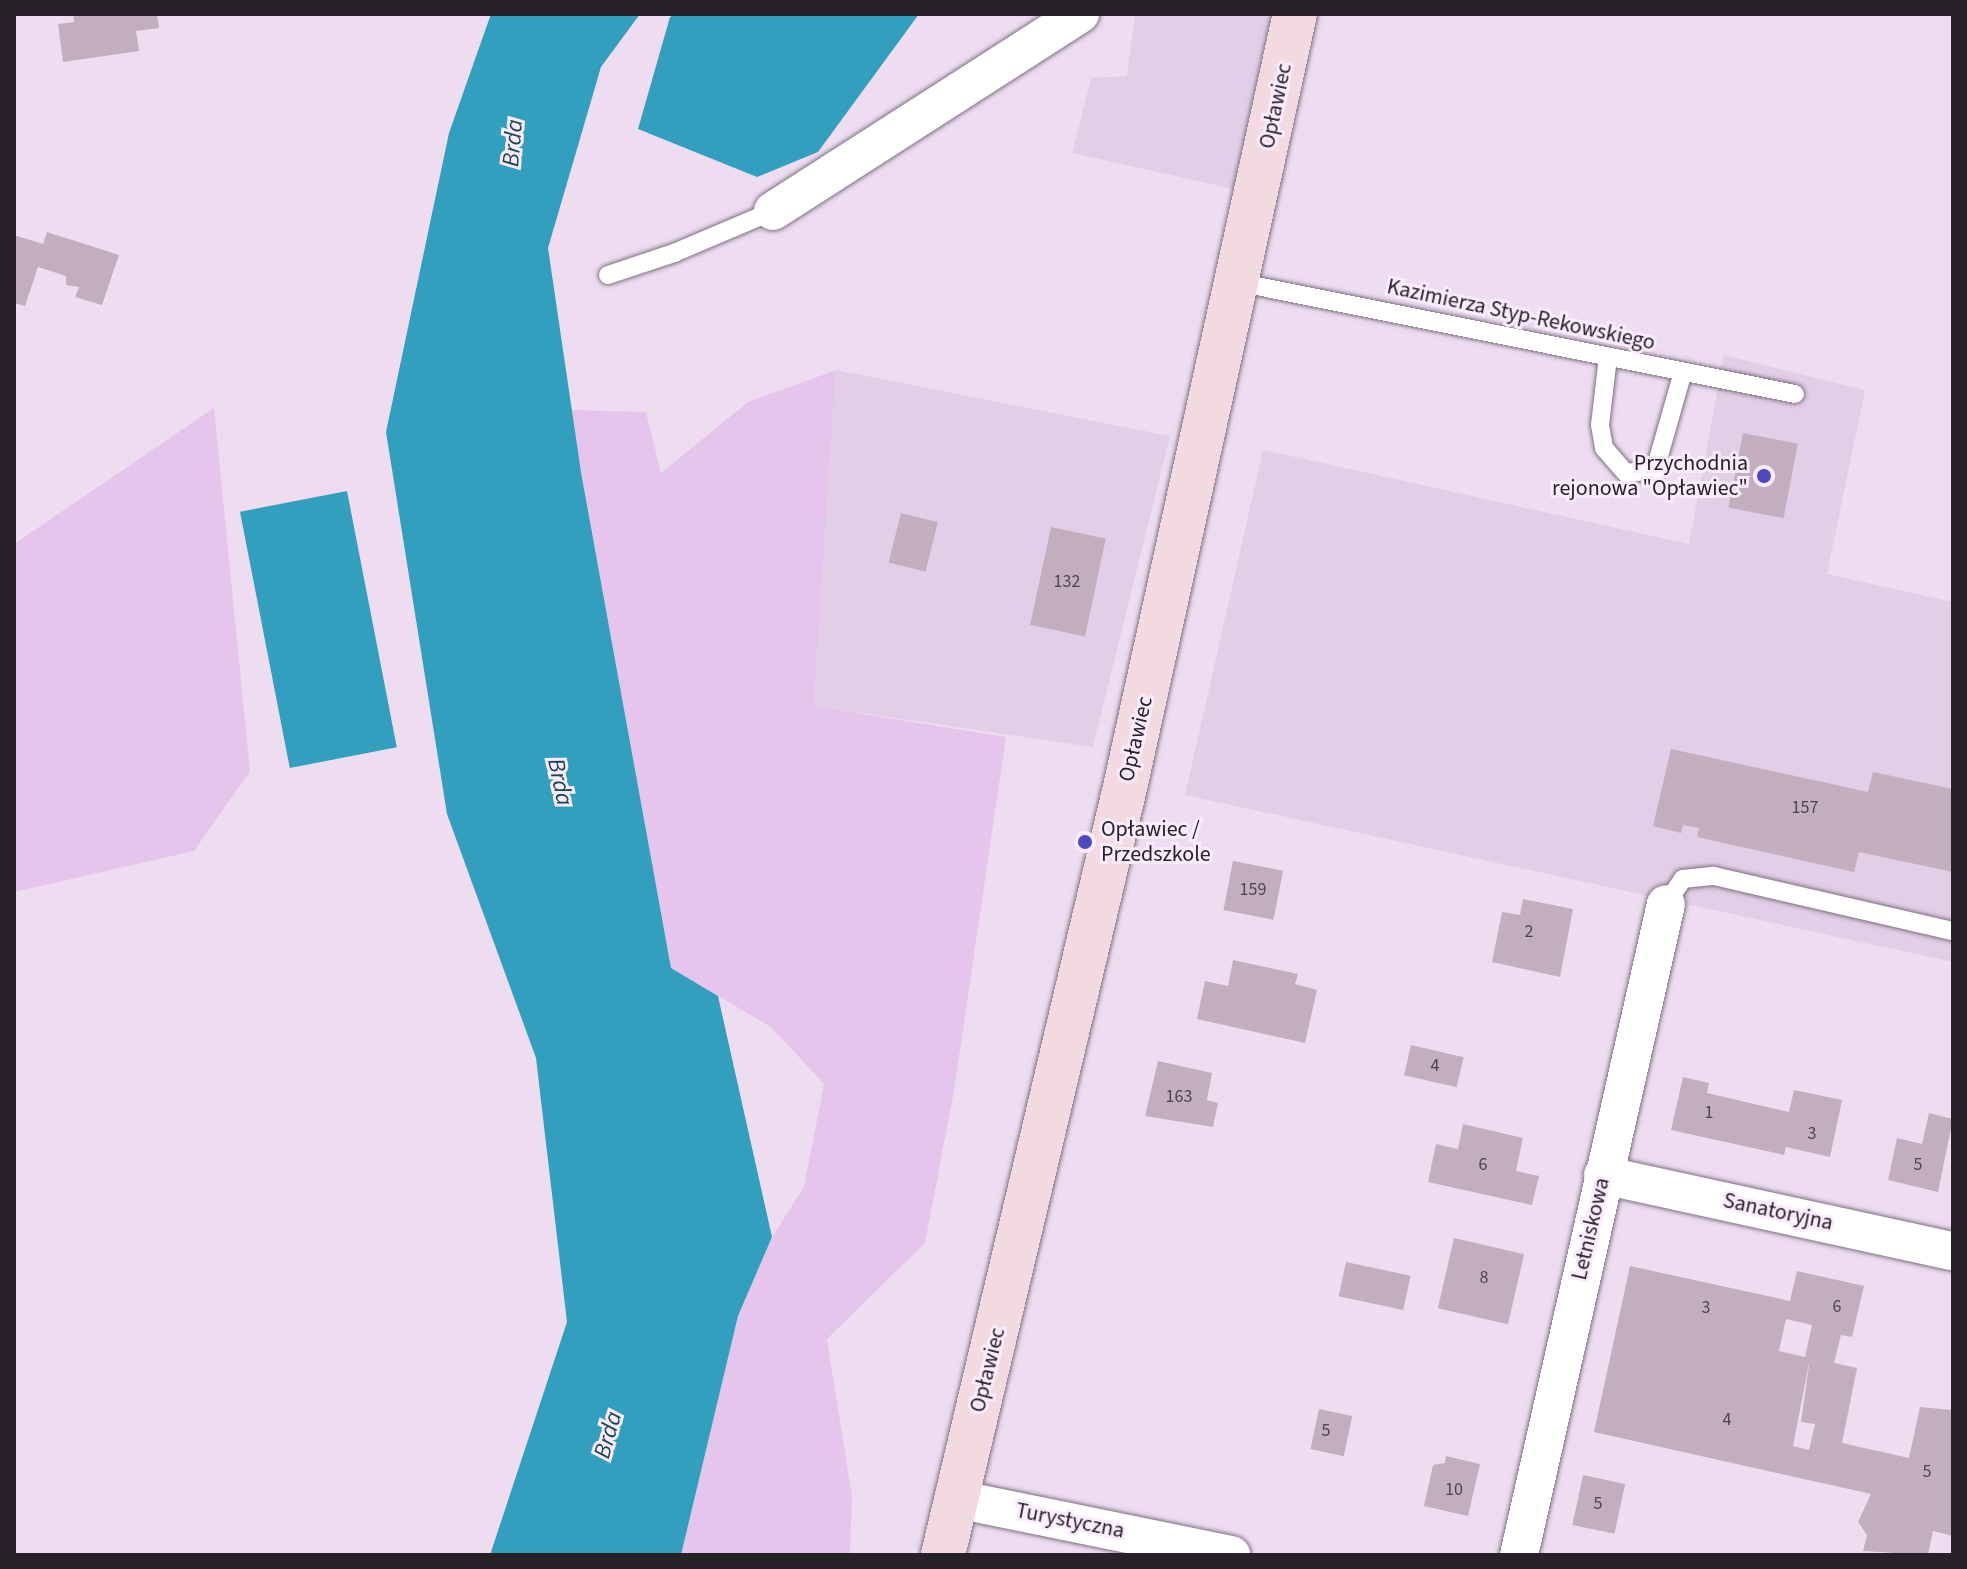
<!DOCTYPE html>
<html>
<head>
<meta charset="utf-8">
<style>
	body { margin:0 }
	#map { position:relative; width:1967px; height:1569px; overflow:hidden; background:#eeddf1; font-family:"Source Sans 3",sans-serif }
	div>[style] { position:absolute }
	.built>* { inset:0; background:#e3cee7 }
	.green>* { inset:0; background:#e6c5ec }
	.water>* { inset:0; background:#339fbe; transform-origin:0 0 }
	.building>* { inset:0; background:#c2aebe; transform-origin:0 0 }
	.roads { filter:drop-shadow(0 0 2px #7f7082) drop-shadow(0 0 2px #7f7082) }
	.lane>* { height:18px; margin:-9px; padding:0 9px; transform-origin:9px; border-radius:9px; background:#fff }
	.street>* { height:38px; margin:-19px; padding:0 19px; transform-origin:19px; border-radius:19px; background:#fff }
	.secondary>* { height:44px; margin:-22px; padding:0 22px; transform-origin:22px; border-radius:22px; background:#f3dae0 }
	.dots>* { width:22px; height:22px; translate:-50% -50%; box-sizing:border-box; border:4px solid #fbebfe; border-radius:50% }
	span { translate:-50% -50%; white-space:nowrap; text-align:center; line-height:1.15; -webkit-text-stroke:6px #fbebfe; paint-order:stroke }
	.number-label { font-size:18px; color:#4e444e }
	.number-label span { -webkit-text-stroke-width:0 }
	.street-label { font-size:22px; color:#272128 }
	.poi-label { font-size:22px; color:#272128 }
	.right { translate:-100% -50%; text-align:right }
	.left { translate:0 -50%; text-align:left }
	.water-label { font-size:24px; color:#184653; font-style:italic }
	.frame { position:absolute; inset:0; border:16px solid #272128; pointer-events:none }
</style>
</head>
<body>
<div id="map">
	<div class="built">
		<div style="clip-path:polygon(1135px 14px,1271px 14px,1233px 189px,1072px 153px,1091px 78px,1127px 76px)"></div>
		<div style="clip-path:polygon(1724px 355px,1865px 390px,1827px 574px,1953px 602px,1953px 962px,1185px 795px,1263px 450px,1689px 544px)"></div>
		<div style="clip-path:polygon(836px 370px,1170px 436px,1093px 747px,814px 706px)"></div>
	</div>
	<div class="green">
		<div style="clip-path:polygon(836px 370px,814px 706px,1006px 737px,954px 1091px,925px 1243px,827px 1339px,852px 1497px,850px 1555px,681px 1555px,738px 1316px,772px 1237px,804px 1187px,824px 1084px,771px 1027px,671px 968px,570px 410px,646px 412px,661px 473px,748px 402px)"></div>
		<div style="clip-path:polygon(214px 408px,250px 771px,194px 851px,14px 892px,14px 544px)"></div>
	</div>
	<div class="water">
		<div style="clip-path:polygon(491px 14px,640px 14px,601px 67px,548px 248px,581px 472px,671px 968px,718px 996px,772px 1237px,738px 1316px,681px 1555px,490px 1555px,567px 1322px,536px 1058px,447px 814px,386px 432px,449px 133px)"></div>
		<div style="clip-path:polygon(676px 14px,919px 14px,818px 152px,757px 177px,638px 129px,670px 17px)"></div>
		<div style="left:347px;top:491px;width:261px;height:109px;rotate:79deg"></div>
	</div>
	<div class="building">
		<div style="clip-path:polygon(73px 14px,157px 14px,159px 28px,136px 31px,139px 51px,63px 62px,58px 24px,74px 22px)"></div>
		<div style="clip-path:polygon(47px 232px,119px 255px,102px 305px,75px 297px,79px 287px,66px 285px,66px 276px,38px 267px,25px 306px,14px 303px,14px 235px,43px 244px)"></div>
		<div style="left:1743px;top:433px;width:56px;height:76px;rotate:11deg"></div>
		<div style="left:901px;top:513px;width:38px;height:51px;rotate:14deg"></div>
		<div style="left:1051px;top:527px;width:56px;height:100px;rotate:12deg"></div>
		<div style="clip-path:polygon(1671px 749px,1868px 792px,1873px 772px,1953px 789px,1953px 872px,1859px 852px,1854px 872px,1697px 837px,1699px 828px,1683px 825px,1681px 833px,1653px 826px)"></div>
		<div style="left:1233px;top:861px;width:51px;height:50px;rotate:11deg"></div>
		<div style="clip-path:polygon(1523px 899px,1573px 909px,1560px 977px,1492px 962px,1502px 912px,1520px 915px)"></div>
		<div style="clip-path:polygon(1233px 960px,1298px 974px,1295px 984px,1317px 990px,1305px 1043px,1197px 1019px,1205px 981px,1228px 986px)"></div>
		<div style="left:1411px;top:1045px;width:54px;height:31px;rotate:13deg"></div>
		<div style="clip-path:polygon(1158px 1061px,1212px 1073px,1207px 1100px,1218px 1103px,1213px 1127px,1145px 1116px)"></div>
		<div style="clip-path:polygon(1683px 1077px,1709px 1083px,1707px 1093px,1789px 1112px,1794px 1090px,1842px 1100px,1830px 1157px,1786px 1147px,1784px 1155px,1671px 1130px)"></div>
		<div style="clip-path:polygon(1929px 1113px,1953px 1119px,1938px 1192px,1888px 1180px,1897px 1138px,1922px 1144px)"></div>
		<div style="clip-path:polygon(1463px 1124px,1523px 1138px,1516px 1171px,1539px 1176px,1532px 1205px,1428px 1182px,1436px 1144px,1458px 1149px)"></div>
		<div style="left:1454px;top:1238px;width:72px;height:72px;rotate:13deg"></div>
		<div style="left:1346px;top:1262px;width:66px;height:35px;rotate:12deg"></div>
		<div style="clip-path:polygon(evenodd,1630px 1266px,1790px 1301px,1797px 1271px,1864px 1286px,1852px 1337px,1841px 1335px,1834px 1363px,1857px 1368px,1842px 1443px,1909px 1458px,1920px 1407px,1953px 1410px,1953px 1536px,1933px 1531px,1928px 1555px,1863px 1551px,1867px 1535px,1858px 1522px,1871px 1494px,1594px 1432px,1630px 1266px,1786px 1319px,1812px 1325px,1805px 1357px,1779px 1351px,1786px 1319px,1630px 1266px,1810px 1358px,1801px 1422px,1815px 1424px,1809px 1450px,1793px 1446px,1810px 1358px)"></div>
		<div style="left:1319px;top:1409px;width:34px;height:41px;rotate:12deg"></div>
		<div style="clip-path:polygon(1446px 1456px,1480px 1464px,1468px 1516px,1424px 1506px,1433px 1465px,1445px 1463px)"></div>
		<div style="left:1583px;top:1475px;width:43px;height:51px;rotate:12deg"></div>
	</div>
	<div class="roads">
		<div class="lane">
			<div style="left:608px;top:275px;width:70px;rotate:-18.4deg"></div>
			<div style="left:674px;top:253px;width:108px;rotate:-23deg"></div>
			<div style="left:1237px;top:282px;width:569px;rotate:11.35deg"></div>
			<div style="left:1608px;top:357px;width:68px;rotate:96.7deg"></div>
			<div style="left:1600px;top:425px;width:23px;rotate:80deg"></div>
			<div style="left:1604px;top:448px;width:33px;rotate:49deg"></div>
			<div style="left:1626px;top:473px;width:29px;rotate:-6deg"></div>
			<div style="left:1655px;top:470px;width:102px;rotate:-74.1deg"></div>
			<div style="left:1666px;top:904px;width:30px;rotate:-56deg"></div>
			<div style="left:1683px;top:879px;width:31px;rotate:-6deg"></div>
			<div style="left:1714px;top:876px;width:245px;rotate:13deg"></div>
		</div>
		<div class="street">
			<div style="left:773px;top:211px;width:365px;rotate:-32.7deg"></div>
			<div style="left:1603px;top:1175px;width:358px;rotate:12.3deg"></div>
			<div style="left:956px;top:1499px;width:281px;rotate:11.5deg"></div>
			<div style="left:1519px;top:1555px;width:667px;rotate:-77.28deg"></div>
		</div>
		<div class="secondary">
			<div style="left:943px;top:1555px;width:793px;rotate:-76.66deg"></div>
			<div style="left:1126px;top:783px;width:787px;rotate:-77.61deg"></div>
		</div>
	</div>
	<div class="dots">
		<div style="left:1764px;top:476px;background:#4c49bf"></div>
		<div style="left:1085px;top:842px;background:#4c49bf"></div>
	</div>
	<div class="number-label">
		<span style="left:1067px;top:582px">132</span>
		<span style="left:1805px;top:808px">157</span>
		<span style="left:1253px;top:890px">159</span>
		<span style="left:1529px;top:932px">2</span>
		<span style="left:1435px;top:1066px">4</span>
		<span style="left:1179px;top:1097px">163</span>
		<span style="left:1709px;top:1113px">1</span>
		<span style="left:1812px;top:1134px">3</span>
		<span style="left:1483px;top:1165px">6</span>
		<span style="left:1918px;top:1165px">5</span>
		<span style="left:1484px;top:1278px">8</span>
		<span style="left:1837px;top:1307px">6</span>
		<span style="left:1706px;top:1308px">3</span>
		<span style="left:1727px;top:1420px">4</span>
		<span style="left:1326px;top:1431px">5</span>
		<span style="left:1927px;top:1472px">5</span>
		<span style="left:1454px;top:1490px">10</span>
		<span style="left:1598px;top:1504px">5</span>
	</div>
	<div class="street-label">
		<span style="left:1276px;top:106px;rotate:-78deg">Opławiec</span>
		<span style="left:1521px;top:315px;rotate:12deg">Kazimierza Styp-Rekowskiego</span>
		<span style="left:1136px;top:739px;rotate:-77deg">Opławiec</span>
		<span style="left:1778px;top:1212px;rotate:12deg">Sanatoryjna</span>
		<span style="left:1591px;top:1229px;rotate:-77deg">Letniskowa</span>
		<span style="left:988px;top:1370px;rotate:-76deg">Opławiec</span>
		<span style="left:1070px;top:1521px;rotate:11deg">Turystyczna</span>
	</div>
	<div class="poi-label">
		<span class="right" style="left:1748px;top:476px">Przychodnia<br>rejonowa "Opławiec"</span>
		<span class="left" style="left:1101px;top:842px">Opławiec /<br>Przedszkole</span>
	</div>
	<div class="water-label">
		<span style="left:513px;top:143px;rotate:-85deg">Brda</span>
		<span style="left:560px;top:782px;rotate:78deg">Brda</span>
		<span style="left:608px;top:1435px;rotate:-74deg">Brda</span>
	</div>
	<div class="frame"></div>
</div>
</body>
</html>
